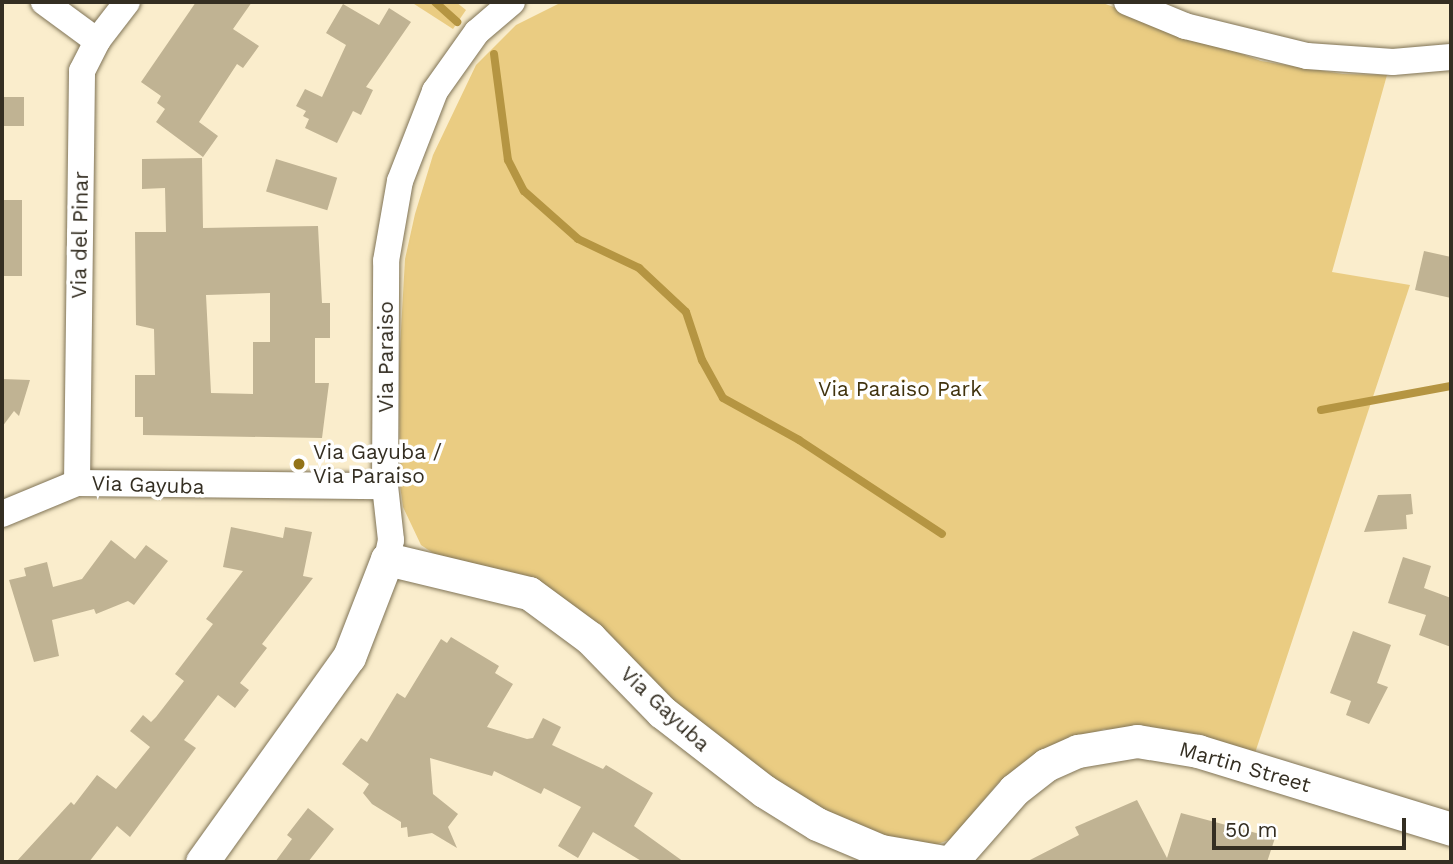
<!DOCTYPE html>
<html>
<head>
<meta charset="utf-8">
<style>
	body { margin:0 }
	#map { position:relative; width:1453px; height:864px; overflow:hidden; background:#faedcc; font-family:"Work Sans",sans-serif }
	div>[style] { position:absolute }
	.green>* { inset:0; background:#eacc82 }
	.stream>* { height:8px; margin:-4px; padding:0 4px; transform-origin:4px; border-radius:4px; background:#b59542 }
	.building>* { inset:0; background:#c0b393; transform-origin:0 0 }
	.roads { filter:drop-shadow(0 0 2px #7f7356) drop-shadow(0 0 2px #7f7356) }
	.minor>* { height:26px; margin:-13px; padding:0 13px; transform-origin:13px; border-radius:13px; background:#fff }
	.tertiary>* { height:33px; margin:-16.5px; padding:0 16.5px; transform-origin:16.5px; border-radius:16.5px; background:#fff }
	.dots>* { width:19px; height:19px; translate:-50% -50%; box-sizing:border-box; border:4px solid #fff; border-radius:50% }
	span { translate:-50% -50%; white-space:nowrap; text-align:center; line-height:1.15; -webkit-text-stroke:7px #fff; paint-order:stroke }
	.street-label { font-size:21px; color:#342e22 }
	.park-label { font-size:21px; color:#41330e }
	.poi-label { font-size:21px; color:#342e22 }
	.left { translate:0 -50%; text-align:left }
	.frame { position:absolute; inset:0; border:4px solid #342e22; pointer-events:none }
	.scale { position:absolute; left:1212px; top:818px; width:194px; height:32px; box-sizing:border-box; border:4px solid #342e22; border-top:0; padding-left:9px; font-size:21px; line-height:24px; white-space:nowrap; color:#342e22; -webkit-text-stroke:5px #fff; paint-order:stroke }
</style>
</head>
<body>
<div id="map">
	<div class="green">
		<div style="clip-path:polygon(411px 2px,456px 2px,466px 10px,453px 29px)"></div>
		<div style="clip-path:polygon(562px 2px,1100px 2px,1261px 61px,1343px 74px,1387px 75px,1332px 272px,1410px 285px,1254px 756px,1157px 732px,1104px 729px,1033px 755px,998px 783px,951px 839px,930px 847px,903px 843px,810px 807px,660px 696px,547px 587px,524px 575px,436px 555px,421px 545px,403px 507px,400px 485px,399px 366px,405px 259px,415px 214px,433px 155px,476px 65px,516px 25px)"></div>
	</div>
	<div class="stream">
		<div style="left:435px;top:2px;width:30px;rotate:42deg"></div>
		<div style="left:494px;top:54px;width:107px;rotate:82.5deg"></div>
		<div style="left:508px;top:160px;width:35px;rotate:63deg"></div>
		<div style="left:524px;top:191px;width:72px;rotate:41.6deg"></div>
		<div style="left:578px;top:239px;width:68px;rotate:25.4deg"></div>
		<div style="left:639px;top:268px;width:64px;rotate:43.1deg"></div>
		<div style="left:686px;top:312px;width:51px;rotate:71.6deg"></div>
		<div style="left:702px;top:360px;width:43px;rotate:61.1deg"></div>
		<div style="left:723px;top:398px;width:87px;rotate:28.9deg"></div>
		<div style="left:799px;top:440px;width:171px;rotate:33.3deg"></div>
		<div style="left:1321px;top:410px;width:132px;rotate:-10.5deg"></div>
	</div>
	<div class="building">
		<div style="clip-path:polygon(196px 2px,252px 2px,233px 29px,259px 46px,243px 68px,237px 64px,199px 122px,218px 136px,203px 157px,156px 122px,165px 109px,157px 103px,161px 96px,141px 82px)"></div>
		<div style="clip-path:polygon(343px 4px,379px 25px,389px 8px,411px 22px,366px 87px,373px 90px,361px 115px,353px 111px,337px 143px,305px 128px,309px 119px,303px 116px,306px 111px,296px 106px,305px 89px,322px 97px,346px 45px,326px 33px)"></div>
		<div style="left:2px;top:97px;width:22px;height:29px"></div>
		<div style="clip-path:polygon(evenodd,202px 158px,203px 228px,318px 226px,322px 303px,330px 303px,330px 338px,315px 338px,315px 383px,329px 383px,322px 438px,143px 435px,143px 417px,135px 417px,135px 375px,155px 375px,154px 329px,136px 325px,135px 232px,166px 232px,165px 188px,142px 189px,142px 159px,202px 158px,270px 293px,270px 342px,253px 342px,253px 394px,211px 393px,206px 295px,270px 293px)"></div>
		<div style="left:276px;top:159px;width:64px;height:34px;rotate:17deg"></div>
		<div style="left:2px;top:200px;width:20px;height:76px"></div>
		<div style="clip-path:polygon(1424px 251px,1451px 257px,1451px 298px,1415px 290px)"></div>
		<div style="clip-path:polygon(2px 379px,30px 380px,19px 416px,14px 411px,2px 427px)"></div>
		<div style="clip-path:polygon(1411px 494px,1413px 514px,1406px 515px,1407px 529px,1364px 532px,1378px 495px)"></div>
		<div style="clip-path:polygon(231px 527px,283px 538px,285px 527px,312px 532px,303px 576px,313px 578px,262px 644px,267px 648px,240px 683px,249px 690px,235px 708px,218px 695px,184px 740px,196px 748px,130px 837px,117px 826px,89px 862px,16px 862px,71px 802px,74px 805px,97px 775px,116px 789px,150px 747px,130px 731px,143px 715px,151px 722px,156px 717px,184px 681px,175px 674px,213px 624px,206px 619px,243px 571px,223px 567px)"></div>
		<div style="clip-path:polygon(111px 540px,135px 559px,146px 545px,168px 561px,134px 605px,128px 601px,96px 614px,94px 609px,52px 620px,59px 656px,34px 662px,9px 580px,26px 576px,24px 568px,47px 562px,53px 587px,82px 579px)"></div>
		<div style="clip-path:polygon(1403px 557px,1431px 566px,1424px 588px,1451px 598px,1451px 647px,1419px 635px,1426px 615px,1388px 603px)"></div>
		<div style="clip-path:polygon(1353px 631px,1391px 645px,1377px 683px,1388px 687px,1369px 724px,1346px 715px,1351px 701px,1330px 693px)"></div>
		<div style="clip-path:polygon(451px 637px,499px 666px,495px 673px,513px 684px,487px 727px,527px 739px,533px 738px,543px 718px,561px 727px,552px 745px,603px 769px,606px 765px,653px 793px,634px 826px,684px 862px,643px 862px,593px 832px,578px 858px,558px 846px,581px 807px,544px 788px,541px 794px,494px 771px,492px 776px,430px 758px,433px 794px,458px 814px,448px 827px,457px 848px,432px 833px,408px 837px,407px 827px,401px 828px,401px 822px,372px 804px,363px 793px,369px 784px,342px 764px,361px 738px,367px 742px,397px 693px,405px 698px,441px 639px,447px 643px)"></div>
		<div style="clip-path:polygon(1137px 800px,1167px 858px,1181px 813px,1275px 838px,1267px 862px,1026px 862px,1079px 835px,1075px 827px)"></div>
		<div style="clip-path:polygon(308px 808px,334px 829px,308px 862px,275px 862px,292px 839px,287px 835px)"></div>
	</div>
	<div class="roads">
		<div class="minor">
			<div style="left:44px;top:2px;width:66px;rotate:36.3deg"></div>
			<div style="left:1127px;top:2px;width:63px;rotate:22.5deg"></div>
			<div style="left:1185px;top:26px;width:126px;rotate:13.8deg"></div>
			<div style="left:1307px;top:56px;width:86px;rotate:4deg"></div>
			<div style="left:1393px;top:62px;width:58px;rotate:-4.9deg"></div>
			<div style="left:77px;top:483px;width:412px;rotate:-89.3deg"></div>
			<div style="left:82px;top:71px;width:34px;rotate:-63deg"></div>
			<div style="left:97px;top:41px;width:49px;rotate:-52.4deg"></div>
			<div style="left:2px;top:514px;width:81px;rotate:-22.5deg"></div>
			<div style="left:77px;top:483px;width:308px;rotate:0.6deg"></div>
			<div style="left:387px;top:559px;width:19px;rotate:-78deg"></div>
			<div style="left:391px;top:540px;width:54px;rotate:-96.3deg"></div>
			<div style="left:385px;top:486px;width:225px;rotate:-89.7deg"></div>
			<div style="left:386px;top:261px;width:81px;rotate:-80.1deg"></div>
			<div style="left:400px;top:181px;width:97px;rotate:-68.7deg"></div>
			<div style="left:435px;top:91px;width:72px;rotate:-54.6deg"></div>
			<div style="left:477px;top:32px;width:46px;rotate:-40.6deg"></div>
		</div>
		<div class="tertiary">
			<div style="left:202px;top:862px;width:252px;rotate:-54.4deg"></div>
			<div style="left:349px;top:657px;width:105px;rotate:-68.8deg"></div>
			<div style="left:387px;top:559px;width:146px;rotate:13.5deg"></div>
			<div style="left:529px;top:593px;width:76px;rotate:36.4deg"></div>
			<div style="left:590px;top:638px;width:103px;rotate:45.8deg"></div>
			<div style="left:662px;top:712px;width:129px;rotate:37.8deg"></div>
			<div style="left:764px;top:791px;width:62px;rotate:31.9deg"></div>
			<div style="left:817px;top:824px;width:69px;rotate:22.9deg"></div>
			<div style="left:881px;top:851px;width:64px;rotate:9.9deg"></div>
			<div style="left:951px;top:862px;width:96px;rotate:-48.8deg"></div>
			<div style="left:1014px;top:790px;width:41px;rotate:-38deg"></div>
			<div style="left:1046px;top:765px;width:35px;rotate:-24deg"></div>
			<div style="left:1078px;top:751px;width:60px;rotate:-9.6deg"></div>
			<div style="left:1137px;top:741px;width:62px;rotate:9.3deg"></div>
			<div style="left:1198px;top:751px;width:265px;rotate:17.1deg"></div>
		</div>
	</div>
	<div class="dots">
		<div style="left:299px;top:464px;background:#927319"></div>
	</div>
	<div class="street-label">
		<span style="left:80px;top:235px;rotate:-89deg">Via del Pinar</span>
		<span style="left:386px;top:357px;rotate:-90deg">Via Paraiso</span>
		<span style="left:148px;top:485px;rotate:2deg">Via Gayuba</span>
		<span style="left:665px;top:709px;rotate:43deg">Via Gayuba</span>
		<span style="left:1245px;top:767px;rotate:16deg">Martin Street</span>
	</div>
	<div class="park-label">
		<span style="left:900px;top:389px">Via Paraiso Park</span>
	</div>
	<div class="poi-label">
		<span class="left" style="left:313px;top:464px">Via Gayuba /<br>Via Paraiso</span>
	</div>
	<div class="frame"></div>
	<div class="scale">50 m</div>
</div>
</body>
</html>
